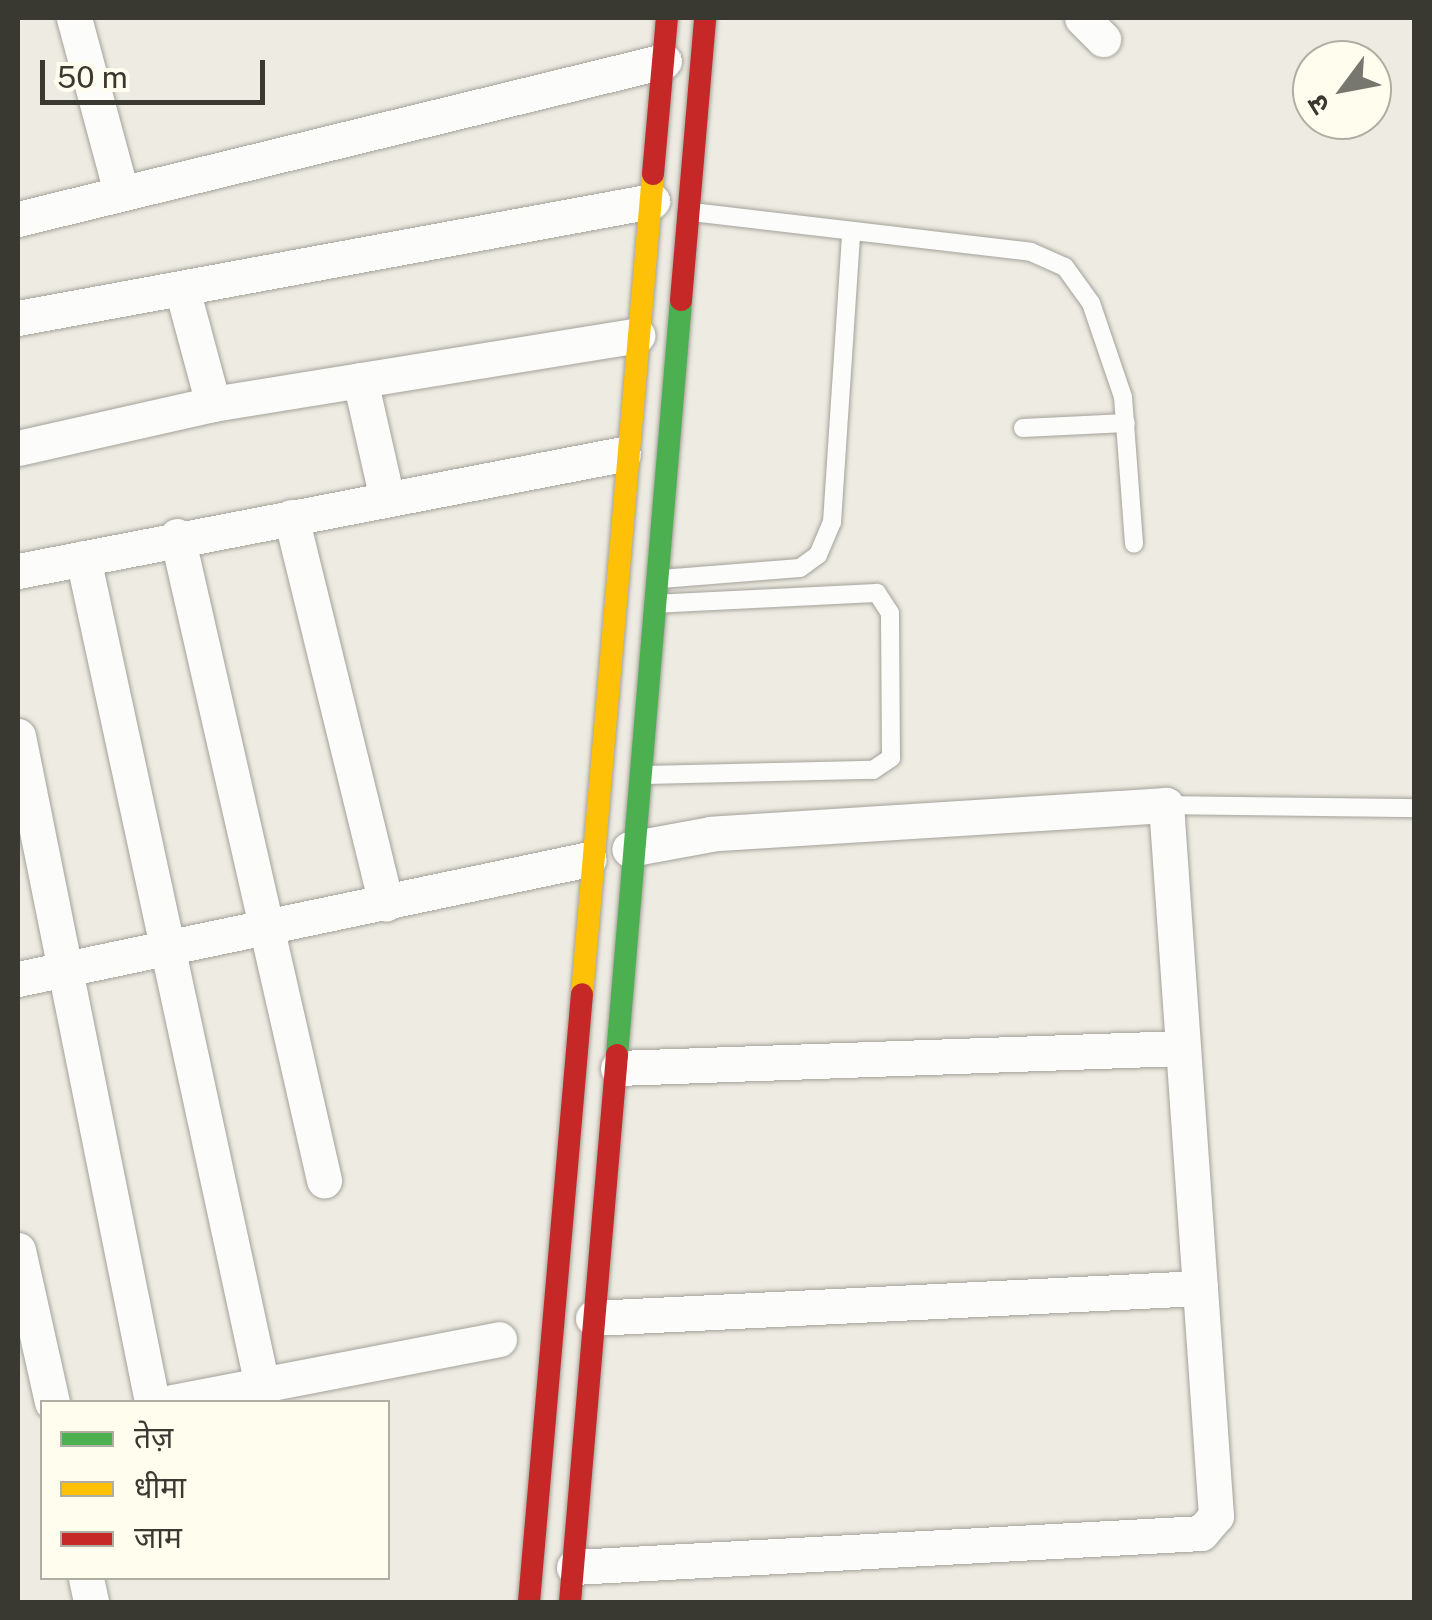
<!DOCTYPE html>
<html>
<head>
<meta charset="utf-8">
<style>
	body { margin:0 }
	#map { position:relative; width:1432px; height:1620px; overflow:hidden; background:#eeece2; font-family:"Public Sans","Noto Sans Devanagari",sans-serif }
	div>[style] { position:absolute }
	.roads { filter:drop-shadow(0 0 2px #a3a19a) drop-shadow(0 0 2px #a3a19a) }
	.lane>* { height:18px; margin:-9px; padding:0 9px; transform-origin:9px; border-radius:9px; background:#fcfcfb }
	.street>* { height:35px; margin:-17.5px; padding:0 17.5px; transform-origin:17.5px; border-radius:17.5px; background:#fcfcfb }
	.fast>* { height:22px; margin:-11px; padding:0 11px; transform-origin:11px; border-radius:11px; background:#4caf50 }
	.slow>* { height:22px; margin:-11px; padding:0 11px; transform-origin:11px; border-radius:11px; background:#ffc107 }
	.jam>* { height:22px; margin:-11px; padding:0 11px; transform-origin:11px; border-radius:11px; background:#c62828 }
	span { translate:-50% -50%; white-space:nowrap; text-align:center; line-height:1.15; -webkit-text-stroke:10px #fffdee; paint-order:stroke }
	.frame { position:absolute; inset:0; border:20px solid #393831; pointer-events:none }
	.legend { position:absolute; left:40px; top:1400px; width:350px; height:180px; box-sizing:border-box; background:#fffdee; border:2px solid #b0aea2; margin:0; padding:12px 18px; list-style:none; font-size:30px; color:#393831 }
	.legend li { display:flex; align-items:center; gap:20px; height:50px }
	.legend b { width:50px; border:2px solid #b0aea2 }
	.north { position:absolute; left:1292px; top:40px; width:100px; height:100px; box-sizing:border-box; background:#fffdee; border:2px solid #b0aea2; border-radius:50%; rotate:238deg; font-size:28px; font-weight:700; line-height:40px; text-align:center; color:#393831 }
	.north::after { content:''; display:block; margin:auto; width:35px; height:45px; background:#78776f; clip-path:polygon(50% 0,100% 100%,50% 72%,0 100%) }
	.scale { position:absolute; left:40px; top:60px; width:225px; height:45px; box-sizing:border-box; border:5px solid #393831; border-top:0; padding-left:12px; font-size:30px; line-height:35px; white-space:nowrap; color:#393831; -webkit-text-stroke:8px #fffdee; paint-order:stroke }
</style>
</head>
<body>
<div id="map">
	<div class="roads">
		<div class="lane">
			<div style="left:692px;top:212px;width:341px;rotate:6.7deg"></div>
			<div style="left:1031px;top:252px;width:37px;rotate:24deg"></div>
			<div style="left:1065px;top:267px;width:44px;rotate:54.2deg"></div>
			<div style="left:1091px;top:303px;width:99px;rotate:71.2deg"></div>
			<div style="left:1123px;top:397px;width:147px;rotate:85.7deg"></div>
			<div style="left:1023px;top:428px;width:103px;rotate:-2.8deg"></div>
			<div style="left:661px;top:579px;width:139px;rotate:-4.5deg"></div>
			<div style="left:800px;top:568px;width:22px;rotate:-36deg"></div>
			<div style="left:818px;top:555px;width:36px;rotate:-67deg"></div>
			<div style="left:832px;top:522px;width:287px;rotate:-86.2deg"></div>
			<div style="left:645px;top:775px;width:228px;rotate:-1.3deg"></div>
			<div style="left:873px;top:770px;width:22px;rotate:-34deg"></div>
			<div style="left:891px;top:758px;width:145px;rotate:-90.4deg"></div>
			<div style="left:890px;top:613px;width:24px;rotate:-123deg"></div>
			<div style="left:877px;top:593px;width:221px;rotate:177.2deg"></div>
			<div style="left:1166px;top:805px;width:248px;rotate:0.7deg"></div>
		</div>
		<div class="street">
			<div style="left:74px;top:18px;width:180px;rotate:74.9deg"></div>
			<div style="left:1082px;top:18px;width:30px;rotate:45deg"></div>
			<div style="left:18px;top:219px;width:665px;rotate:-13.74deg"></div>
			<div style="left:182px;top:289px;width:119px;rotate:74.9deg"></div>
			<div style="left:18px;top:318px;width:645px;rotate:-10.46deg"></div>
			<div style="left:360px;top:380px;width:122px;rotate:77.2deg"></div>
			<div style="left:18px;top:448px;width:200px;rotate:-12.7deg"></div>
			<div style="left:213px;top:404px;width:430px;rotate:-9.2deg"></div>
			<div style="left:291px;top:517px;width:398px;rotate:76.2deg"></div>
			<div style="left:177px;top:536px;width:661px;rotate:77.14deg"></div>
			<div style="left:83px;top:558px;width:846px;rotate:77.79deg"></div>
			<div style="left:18px;top:571px;width:616px;rotate:-10.95deg"></div>
			<div style="left:18px;top:736px;width:679px;rotate:78.62deg"></div>
			<div style="left:18px;top:979px;width:583px;rotate:-11.87deg"></div>
			<div style="left:618px;top:1068px;width:565px;rotate:-2.03deg"></div>
			<div style="left:18px;top:1250px;width:156px;rotate:77.4deg"></div>
			<div style="left:593px;top:1318px;width:608px;rotate:-2.83deg"></div>
			<div style="left:173px;top:1402px;width:332px;rotate:-10.9deg"></div>
			<div style="left:574px;top:1567px;width:628px;rotate:-3.1deg"></div>
			<div style="left:1201px;top:1533px;width:23px;rotate:-49deg"></div>
			<div style="left:1216px;top:1516px;width:713px;rotate:-94.02deg"></div>
			<div style="left:1166px;top:805px;width:456px;rotate:176.4deg"></div>
			<div style="left:711px;top:834px;width:83px;rotate:169.6deg"></div>
			<div style="left:86px;top:1578px;width:25px;rotate:78deg"></div>
		</div>
		<div class="fast">
			<div style="left:617px;top:1055px;width:758px;rotate:-85.15deg"></div>
		</div>
		<div class="slow">
			<div style="left:582px;top:994px;width:823px;rotate:-85.05deg"></div>
		</div>
		<div class="jam">
			<div style="left:653px;top:174px;width:157px;rotate:-84.9deg"></div>
			<div style="left:681px;top:300px;width:283px;rotate:-85.1deg"></div>
			<div style="left:529px;top:1602px;width:610px;rotate:-85.02deg"></div>
			<div style="left:570px;top:1602px;width:549px;rotate:-85.09deg"></div>
		</div>
	</div>
	<div class="frame"></div>
	<ul class="legend">
	<li><b style="height:12px;background:#4caf50"></b>तेज़</li>
	<li><b style="height:12px;background:#ffc107"></b>धीमा</li>
	<li><b style="height:12px;background:#c62828"></b>जाम</li>
	</ul>
	<div class="north">उ</div>
	<div class="scale">50 m</div>
</div>
</body>
</html>
